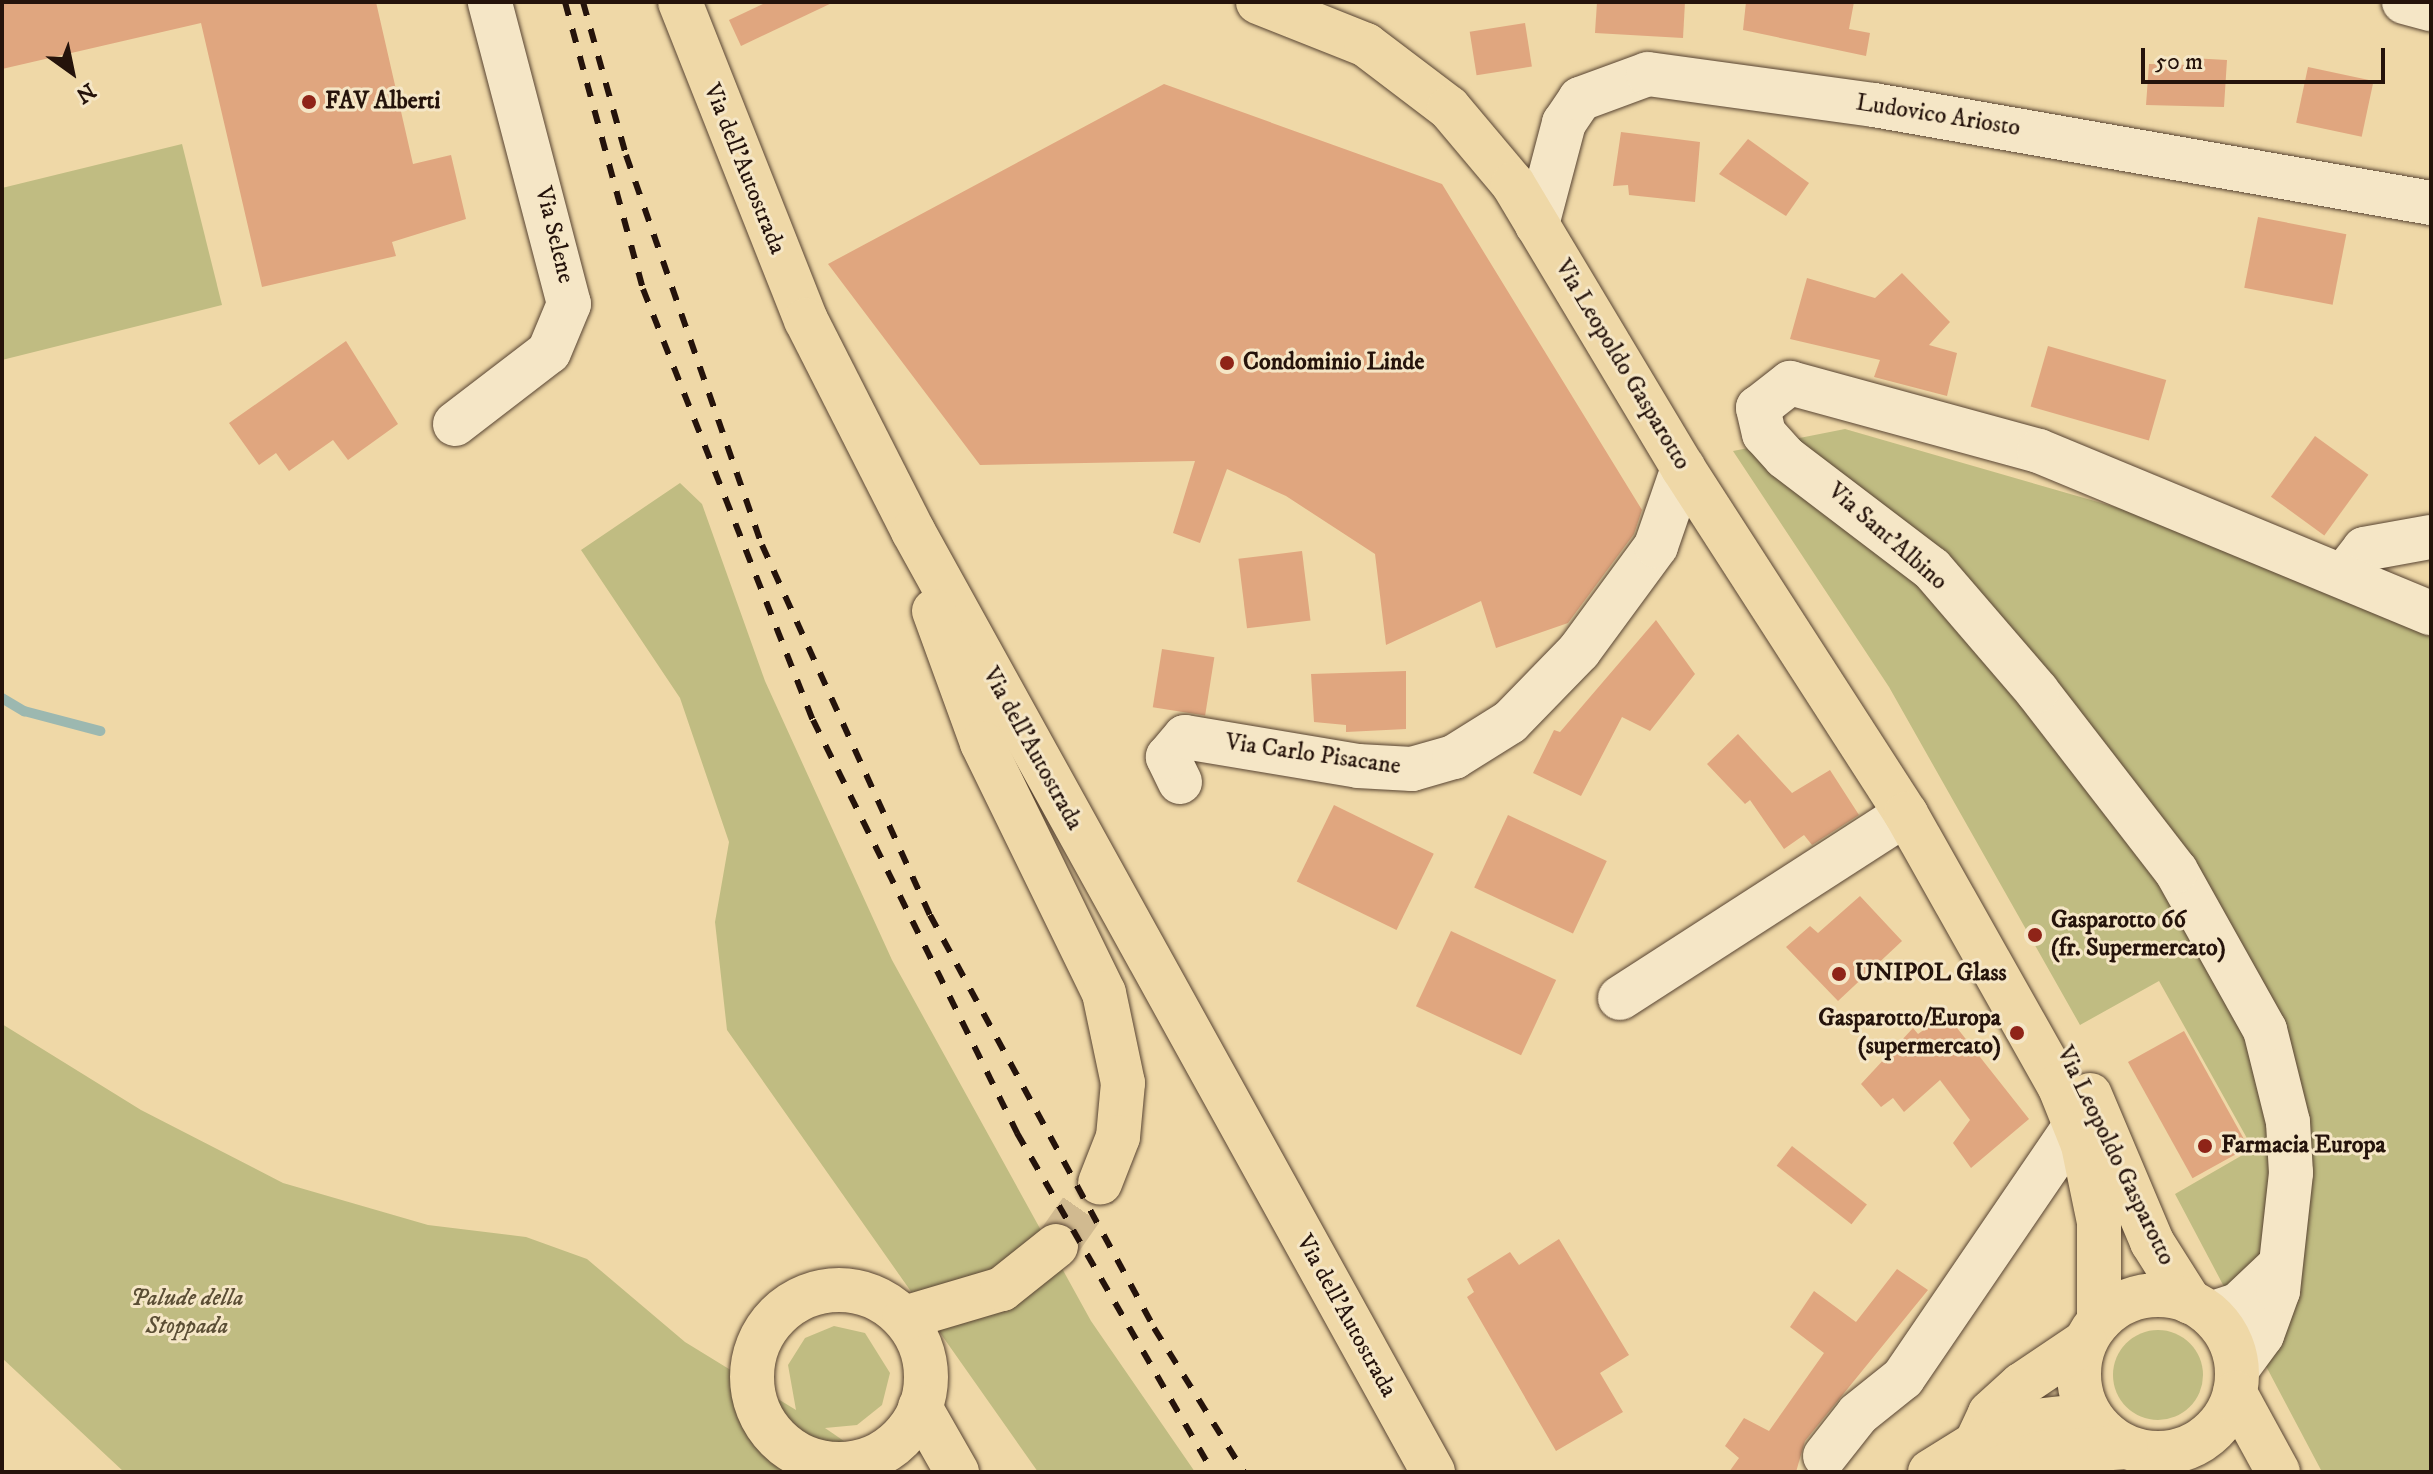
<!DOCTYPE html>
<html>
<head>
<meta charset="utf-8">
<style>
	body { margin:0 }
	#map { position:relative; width:2433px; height:1474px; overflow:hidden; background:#efd8a7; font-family:"IM FELL DW Pica",serif }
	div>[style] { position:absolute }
	.green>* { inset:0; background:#c0bc82 }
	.round { border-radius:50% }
	.stream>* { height:10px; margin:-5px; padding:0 5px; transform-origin:5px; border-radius:5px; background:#9cb8b0 }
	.building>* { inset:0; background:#e0a67f; transform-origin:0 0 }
	.highway-tunnel>* { height:44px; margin-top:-22px; transform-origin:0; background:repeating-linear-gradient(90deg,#d1ba90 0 44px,transparent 0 66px) }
	.roads { filter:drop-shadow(0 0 2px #584432) drop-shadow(0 0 2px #584432) }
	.minor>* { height:44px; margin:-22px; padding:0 22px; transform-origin:22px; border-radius:22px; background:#f5e6c6 }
	.major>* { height:44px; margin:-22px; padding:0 22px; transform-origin:22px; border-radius:22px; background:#efd8a7 }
	.major>.ring { margin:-22px; padding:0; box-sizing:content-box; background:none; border:44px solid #efd8a7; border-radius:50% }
	.highway>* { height:44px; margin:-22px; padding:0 22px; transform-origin:22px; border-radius:22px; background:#efd8a7 }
	.rail>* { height:6px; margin-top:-3px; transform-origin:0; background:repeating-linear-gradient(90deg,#25130b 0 14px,transparent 0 28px) }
	.dots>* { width:22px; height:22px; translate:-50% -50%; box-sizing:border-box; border:4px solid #f5e6c6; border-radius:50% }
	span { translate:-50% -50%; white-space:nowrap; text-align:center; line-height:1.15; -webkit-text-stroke:6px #f5e6c6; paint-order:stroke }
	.poi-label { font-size:24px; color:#25130b; font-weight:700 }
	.left { translate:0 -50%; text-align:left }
	.right { translate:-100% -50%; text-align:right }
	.street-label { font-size:24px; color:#25130b }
	.park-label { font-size:24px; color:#5b4e35; font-style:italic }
	.frame { position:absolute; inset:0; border:4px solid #25130b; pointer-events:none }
	.north { position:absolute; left:32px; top:32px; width:80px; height:80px; -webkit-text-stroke:6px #f5e6c6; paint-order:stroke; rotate:147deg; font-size:22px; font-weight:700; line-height:32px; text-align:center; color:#25130b }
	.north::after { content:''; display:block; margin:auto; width:28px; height:36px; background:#25130b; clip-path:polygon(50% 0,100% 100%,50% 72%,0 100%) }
	.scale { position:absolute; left:2141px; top:48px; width:244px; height:36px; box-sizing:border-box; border:4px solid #25130b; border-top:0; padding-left:10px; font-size:24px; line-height:28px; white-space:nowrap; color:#25130b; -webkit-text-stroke:6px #f5e6c6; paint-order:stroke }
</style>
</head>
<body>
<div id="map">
	<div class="green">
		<div style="clip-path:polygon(182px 144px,222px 305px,2px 360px,2px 188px)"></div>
		<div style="clip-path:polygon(1845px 429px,2157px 519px,2431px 637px,2431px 1472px,2322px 1472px,2175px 1194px,2253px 1149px,2159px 981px,2080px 1025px,1889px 687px,1733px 451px)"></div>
		<div style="clip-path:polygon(680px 483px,702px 504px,765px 681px,892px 960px,1091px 1321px,1195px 1472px,1038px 1472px,727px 1030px,715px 922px,729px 842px,680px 698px,581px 550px)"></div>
		<div style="clip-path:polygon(2px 1024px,141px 1110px,283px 1183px,428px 1225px,526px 1237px,587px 1259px,685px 1342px,796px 1410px,788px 1365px,805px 1338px,834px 1326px,865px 1333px,890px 1373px,882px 1405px,857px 1425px,825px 1428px,889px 1472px,124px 1472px,2px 1358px)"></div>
		<div class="round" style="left:2113px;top:1330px;width:90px;height:90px"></div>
	</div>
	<div class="stream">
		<div style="left:2px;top:698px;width:26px;rotate:31deg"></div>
		<div style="left:24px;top:711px;width:79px;rotate:14.7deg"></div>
	</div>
	<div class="building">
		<div style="clip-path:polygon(2px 2px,376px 2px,413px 164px,451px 155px,466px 219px,392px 242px,396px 256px,262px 287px,201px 23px,2px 69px)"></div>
		<div style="clip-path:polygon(767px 2px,834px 2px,741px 46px,729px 20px)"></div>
		<div style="clip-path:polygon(1597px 2px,1685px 2px,1683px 38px,1595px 33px)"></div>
		<div style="clip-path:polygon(1746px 2px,1854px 2px,1849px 29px,1870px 33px,1866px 56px,1743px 30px)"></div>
		<div style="left:1525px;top:23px;width:44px;height:56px;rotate:81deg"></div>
		<div style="clip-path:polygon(2191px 58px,2227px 60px,2224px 107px,2146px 105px,2149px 64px,2192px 65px)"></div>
		<div style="left:2308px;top:67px;width:67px;height:57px;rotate:12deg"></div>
		<div style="clip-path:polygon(1164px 84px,1442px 184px,1642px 510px,1634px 534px,1568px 623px,1496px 648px,1481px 601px,1386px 645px,1375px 554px,1286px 496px,1227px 469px,1200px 543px,1173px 533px,1195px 461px,980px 465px,828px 264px)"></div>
		<div style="clip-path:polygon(1621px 132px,1700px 142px,1695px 202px,1629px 195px,1628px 185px,1613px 186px)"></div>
		<div style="clip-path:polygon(1748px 139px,1809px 183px,1786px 216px,1719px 174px)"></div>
		<div style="left:2258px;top:217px;width:90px;height:72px;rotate:11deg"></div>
		<div style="clip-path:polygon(1902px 273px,1950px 322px,1929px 345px,1957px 353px,1947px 396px,1874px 377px,1880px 360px,1790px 339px,1807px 278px,1875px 298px)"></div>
		<div style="clip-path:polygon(346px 341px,398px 424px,348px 460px,333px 440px,289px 471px,276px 453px,259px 465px,229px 423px)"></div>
		<div style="left:2048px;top:346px;width:123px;height:63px;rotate:16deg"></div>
		<div style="left:2315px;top:436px;width:66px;height:75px;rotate:36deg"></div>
		<div style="left:1302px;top:551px;width:70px;height:64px;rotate:83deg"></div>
		<div style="clip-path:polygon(1656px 620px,1695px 674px,1650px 731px,1622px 717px,1581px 796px,1533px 773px,1554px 730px,1560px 732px)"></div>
		<div style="left:1162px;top:649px;width:53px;height:59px;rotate:9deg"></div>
		<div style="clip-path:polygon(1406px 671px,1406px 729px,1346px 732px,1346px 725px,1314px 722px,1311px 674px)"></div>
		<div style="clip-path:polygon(1738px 734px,1792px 793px,1830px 770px,1859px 815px,1812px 845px,1804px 835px,1784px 849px,1750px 800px,1745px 804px,1707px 764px)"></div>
		<div style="left:1334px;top:805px;width:111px;height:85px;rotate:26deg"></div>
		<div style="left:1508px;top:815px;width:109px;height:80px;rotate:25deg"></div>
		<div style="clip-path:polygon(1860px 896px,1902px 941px,1838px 1001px,1786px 947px,1810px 926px,1818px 933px)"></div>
		<div style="left:1451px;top:931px;width:116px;height:83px;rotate:25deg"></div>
		<div style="clip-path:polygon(1946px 1014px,2029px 1119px,1971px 1168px,1953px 1143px,1970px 1120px,1940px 1080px,1904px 1112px,1893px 1098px,1881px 1107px,1861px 1084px,1913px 1028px,1918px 1034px)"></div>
		<div style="left:2184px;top:1031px;width:133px;height:64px;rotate:61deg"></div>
		<div style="left:1792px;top:1146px;width:95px;height:25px;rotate:38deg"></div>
		<div style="clip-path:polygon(1559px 1239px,1629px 1355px,1600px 1373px,1623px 1412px,1556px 1451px,1467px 1297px,1474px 1292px,1467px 1279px,1510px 1252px,1519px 1265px)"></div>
		<div style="clip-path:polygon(1897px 1269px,1928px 1290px,1805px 1441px,1796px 1472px,1729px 1472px,1739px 1458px,1725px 1446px,1744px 1418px,1769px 1431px,1824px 1353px,1790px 1327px,1814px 1291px,1856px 1322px)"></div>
	</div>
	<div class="highway-tunnel">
		<div style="left:1056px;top:1246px;width:77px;rotate:-55.1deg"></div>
	</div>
	<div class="roads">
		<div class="minor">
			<div style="left:2404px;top:2px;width:28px;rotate:15deg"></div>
			<div style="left:1537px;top:225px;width:106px;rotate:-75.2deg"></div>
			<div style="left:1564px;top:123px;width:29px;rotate:-56deg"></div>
			<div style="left:1580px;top:99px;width:72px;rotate:-20.2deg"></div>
			<div style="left:1648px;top:74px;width:228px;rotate:7.8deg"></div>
			<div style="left:1874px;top:105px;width:566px;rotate:9.98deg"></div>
			<div style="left:455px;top:424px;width:118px;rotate:-37.5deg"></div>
			<div style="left:549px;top:352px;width:52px;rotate:-67.4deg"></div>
			<div style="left:569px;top:304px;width:312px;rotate:-104.7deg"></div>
			<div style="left:2344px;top:575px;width:33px;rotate:-52deg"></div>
			<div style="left:2364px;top:549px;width:68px;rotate:-10.2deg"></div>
			<div style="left:1180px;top:782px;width:28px;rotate:-116deg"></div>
			<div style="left:1168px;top:757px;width:26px;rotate:-50deg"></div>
			<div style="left:1185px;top:737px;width:175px;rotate:9.5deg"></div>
			<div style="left:1358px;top:766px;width:54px;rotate:3.2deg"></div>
			<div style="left:1412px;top:769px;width:44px;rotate:-15.9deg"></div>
			<div style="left:1454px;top:757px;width:66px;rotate:-32deg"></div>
			<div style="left:1510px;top:722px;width:99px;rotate:-45.8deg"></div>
			<div style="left:1579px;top:651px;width:130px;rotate:-53.7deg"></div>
			<div style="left:1656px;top:546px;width:83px;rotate:-70.9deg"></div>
			<div style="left:1620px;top:998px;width:340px;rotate:-32.8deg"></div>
			<div style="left:2210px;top:1314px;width:29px;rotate:-18deg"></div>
			<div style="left:2238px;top:1305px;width:55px;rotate:-43.5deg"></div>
			<div style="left:2237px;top:1369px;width:42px;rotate:-53.7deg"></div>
			<div style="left:2262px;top:1335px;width:47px;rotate:-70deg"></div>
			<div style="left:2278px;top:1291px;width:119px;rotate:-83.7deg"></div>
			<div style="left:2291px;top:1173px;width:51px;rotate:-93.4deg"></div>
			<div style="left:2288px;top:1122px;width:95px;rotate:-104deg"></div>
			<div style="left:2265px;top:1030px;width:182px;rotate:-119.2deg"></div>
			<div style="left:2176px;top:871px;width:227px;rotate:-127.7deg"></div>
			<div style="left:2037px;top:691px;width:161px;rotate:-130.7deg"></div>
			<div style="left:1932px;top:569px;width:185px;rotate:-142.7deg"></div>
			<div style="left:1785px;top:457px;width:31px;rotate:-132deg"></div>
			<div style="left:1764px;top:434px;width:27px;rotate:-103deg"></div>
			<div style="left:1758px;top:408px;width:41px;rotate:-38deg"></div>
			<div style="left:1790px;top:383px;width:258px;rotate:15.3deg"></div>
			<div style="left:2039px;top:451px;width:424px;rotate:22.5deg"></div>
			<div style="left:1825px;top:1456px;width:53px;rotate:-51.8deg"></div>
			<div style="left:1858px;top:1414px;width:58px;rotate:-38.7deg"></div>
			<div style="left:1903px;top:1378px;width:307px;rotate:-55.7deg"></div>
		</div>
		<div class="major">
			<div style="left:1258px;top:2px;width:116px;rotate:21.7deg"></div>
			<div style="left:1366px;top:45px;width:104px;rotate:37.2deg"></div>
			<div style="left:1449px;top:108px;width:99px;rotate:49.9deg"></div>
			<div style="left:1513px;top:184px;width:331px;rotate:59.1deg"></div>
			<div style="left:1683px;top:468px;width:412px;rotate:57.2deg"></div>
			<div style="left:1906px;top:814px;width:311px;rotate:60.6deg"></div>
			<div style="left:2059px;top:1085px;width:65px;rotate:68.2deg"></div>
			<div style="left:2083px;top:1145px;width:79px;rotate:78.3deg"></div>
			<div style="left:2099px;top:1222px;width:99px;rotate:90deg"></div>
			<div style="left:2090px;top:1095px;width:160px;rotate:67.1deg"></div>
			<div style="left:2152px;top:1242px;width:71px;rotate:57.7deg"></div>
			<div class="ring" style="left:752px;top:1290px;width:130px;height:130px"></div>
			<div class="ring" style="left:2079px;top:1295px;width:114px;height:114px"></div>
			<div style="left:2235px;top:1393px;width:90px;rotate:61.4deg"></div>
			<div style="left:920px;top:1407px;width:75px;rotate:60.4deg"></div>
			<div style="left:1979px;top:1437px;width:26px;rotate:-65deg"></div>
			<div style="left:1990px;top:1413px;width:42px;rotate:-42.1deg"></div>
			<div style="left:2021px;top:1385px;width:77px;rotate:-33.9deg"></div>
			<div style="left:1930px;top:1472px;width:91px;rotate:-31.9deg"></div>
			<div style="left:2007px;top:1424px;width:82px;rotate:-6.3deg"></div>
		</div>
		<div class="highway">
			<div style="left:680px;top:2px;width:342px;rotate:68.4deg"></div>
			<div style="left:806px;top:320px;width:237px;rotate:63.1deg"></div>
			<div style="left:913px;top:531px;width:1075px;rotate:61.07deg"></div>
			<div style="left:934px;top:611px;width:140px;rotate:70deg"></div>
			<div style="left:982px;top:743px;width:278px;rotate:64deg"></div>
			<div style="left:1104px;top:993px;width:92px;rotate:78.1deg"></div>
			<div style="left:1123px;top:1083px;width:54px;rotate:95.3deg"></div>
			<div style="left:1118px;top:1137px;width:49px;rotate:111.4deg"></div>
			<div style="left:904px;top:1318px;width:102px;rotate:-16.5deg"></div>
			<div style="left:1002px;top:1289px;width:69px;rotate:-38.5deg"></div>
			<div style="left:1989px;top:1472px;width:55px;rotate:-20.1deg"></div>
			<div style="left:2041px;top:1453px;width:85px;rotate:-4deg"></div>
		</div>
	</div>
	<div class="rail">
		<div style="left:565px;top:2px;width:297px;rotate:74.8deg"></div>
		<div style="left:643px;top:289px;width:463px;rotate:68.5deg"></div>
		<div style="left:813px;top:720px;width:461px;rotate:63.7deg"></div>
		<div style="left:1017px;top:1133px;width:392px;rotate:60deg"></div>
		<div style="left:583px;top:2px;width:159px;rotate:74.3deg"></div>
		<div style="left:626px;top:155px;width:413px;rotate:70.8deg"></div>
		<div style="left:762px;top:545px;width:406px;rotate:65.6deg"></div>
		<div style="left:930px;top:915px;width:470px;rotate:61.5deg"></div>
		<div style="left:1154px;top:1328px;width:170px;rotate:58deg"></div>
	</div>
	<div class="dots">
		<div style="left:309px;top:102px;background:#8f2418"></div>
		<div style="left:1227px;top:363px;background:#8f2418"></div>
		<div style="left:2035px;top:935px;background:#8f2418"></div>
		<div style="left:1839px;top:974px;background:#8f2418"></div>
		<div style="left:2017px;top:1033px;background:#8f2418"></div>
		<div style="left:2205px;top:1146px;background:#8f2418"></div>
	</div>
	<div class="poi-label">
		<span class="left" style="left:325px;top:102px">FAV Alberti</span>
		<span class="left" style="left:1243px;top:363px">Condominio Linde</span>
		<span class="left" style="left:2051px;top:935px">Gasparotto 66<br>(fr. Supermercato)</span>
		<span class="left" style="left:1855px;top:974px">UNIPOL Glass</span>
		<span class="right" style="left:2001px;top:1033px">Gasparotto/Europa<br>(supermercato)</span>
		<span class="left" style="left:2221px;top:1146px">Farmacia Europa</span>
	</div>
	<div class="street-label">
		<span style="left:1938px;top:116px;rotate:9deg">Ludovico Ariosto</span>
		<span style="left:744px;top:169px;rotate:68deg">Via dell'Autostrada</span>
		<span style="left:554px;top:235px;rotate:76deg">Via Selene</span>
		<span style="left:1622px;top:365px;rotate:59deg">Via Leopoldo Gasparotto</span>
		<span style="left:1887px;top:537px;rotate:41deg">Via Sant'Albino</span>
		<span style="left:1032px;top:749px;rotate:61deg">Via dell'Autostrada</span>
		<span style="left:1313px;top:755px;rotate:8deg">Via Carlo Pisacane</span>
		<span style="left:2115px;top:1156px;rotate:64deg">Via Leopoldo Gasparotto</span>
		<span style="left:1346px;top:1316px;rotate:61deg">Via dell'Autostrada</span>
	</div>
	<div class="park-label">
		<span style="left:187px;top:1313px">Palude della<br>Stoppada</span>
	</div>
	<div class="frame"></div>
	<div class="north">N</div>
	<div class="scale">50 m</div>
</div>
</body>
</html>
